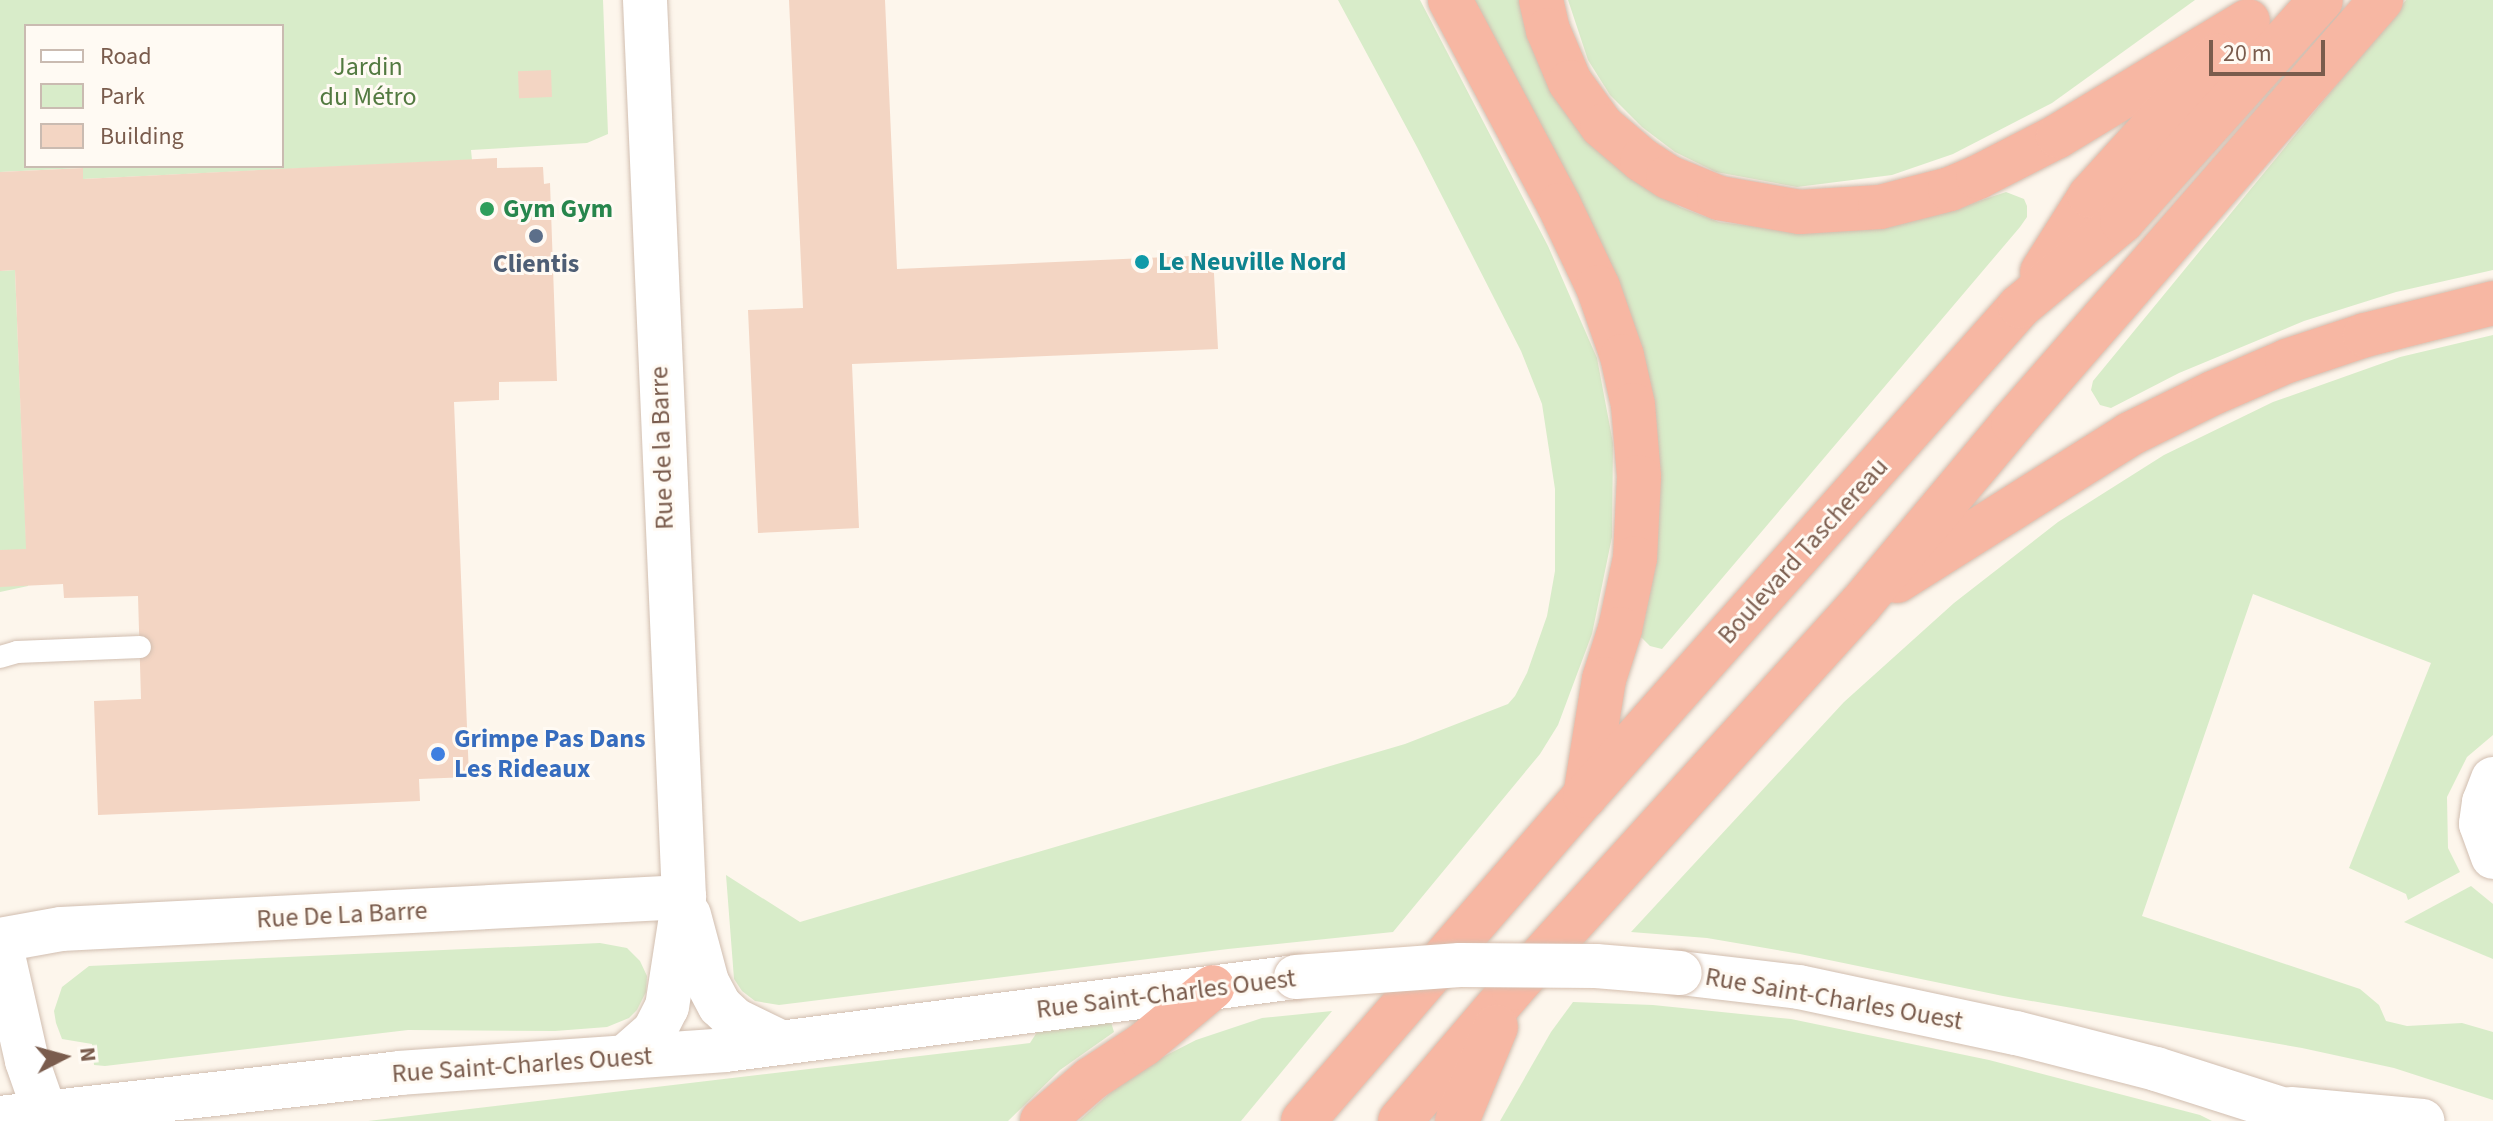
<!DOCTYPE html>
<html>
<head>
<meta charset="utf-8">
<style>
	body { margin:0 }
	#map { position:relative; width:2493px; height:1121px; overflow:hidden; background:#fdf6ec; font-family:"Source Sans 3",sans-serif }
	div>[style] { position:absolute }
	.green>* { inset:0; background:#d8ecc9 }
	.building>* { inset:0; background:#f3d5c3; transform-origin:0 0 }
	.roads { filter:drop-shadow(0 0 2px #d1beb0) drop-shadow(0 0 2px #d1beb0) }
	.lane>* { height:22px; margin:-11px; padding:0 11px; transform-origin:11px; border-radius:11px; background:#fff }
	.street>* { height:44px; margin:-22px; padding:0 22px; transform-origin:22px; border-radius:22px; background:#fff }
	.secondary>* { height:44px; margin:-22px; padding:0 22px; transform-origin:22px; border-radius:22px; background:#fff }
	.highway>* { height:44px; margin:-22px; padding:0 22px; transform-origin:22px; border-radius:22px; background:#f7b7a3 }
	.bridges { filter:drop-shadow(0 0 2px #d6c0b0) drop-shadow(0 0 2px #d6c0b0) }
	.secondary-bridge>* { height:44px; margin:-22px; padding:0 22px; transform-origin:22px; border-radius:22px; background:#fff }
	.dots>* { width:22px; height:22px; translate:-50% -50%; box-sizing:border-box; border:4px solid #fffaf3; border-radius:50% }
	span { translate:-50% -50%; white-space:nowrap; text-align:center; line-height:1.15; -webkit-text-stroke:6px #fffaf3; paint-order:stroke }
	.park-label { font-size:26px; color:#537a41 }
	.leisure-label { font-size:26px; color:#27864d; font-weight:700 }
	.left { translate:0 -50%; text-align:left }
	.culture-label { font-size:26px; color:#0d838f; font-weight:700 }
	.service-label { font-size:26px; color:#4e5e75; font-weight:700 }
	.street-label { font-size:26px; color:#7a5c4d }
	.shop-label { font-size:26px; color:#366cbe; font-weight:700 }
	.legend { position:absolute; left:24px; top:24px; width:260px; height:144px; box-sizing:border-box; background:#fffaf3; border:2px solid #cabbb1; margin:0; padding:10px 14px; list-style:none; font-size:24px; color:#7a5c4d }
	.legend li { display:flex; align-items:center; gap:16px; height:40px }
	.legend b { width:40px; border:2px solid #cabbb1 }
	.north { position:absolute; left:24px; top:1017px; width:80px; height:80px; -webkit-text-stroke:6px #fffaf3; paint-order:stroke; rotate:84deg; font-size:22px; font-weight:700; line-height:32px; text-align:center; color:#7a5c4d }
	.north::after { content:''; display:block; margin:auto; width:28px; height:36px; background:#7a5c4d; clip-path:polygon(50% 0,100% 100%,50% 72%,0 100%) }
	.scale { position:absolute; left:2209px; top:40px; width:116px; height:36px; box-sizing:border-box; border:4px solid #7a5c4d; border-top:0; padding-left:10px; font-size:24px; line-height:28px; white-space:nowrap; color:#7a5c4d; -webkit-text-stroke:6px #fffaf3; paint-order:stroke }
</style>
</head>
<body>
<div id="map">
	<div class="green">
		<div style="clip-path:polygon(evenodd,0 0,603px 0,608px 134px,587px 143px,471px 150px,472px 160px,83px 179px,82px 168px,0 172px,0 0,26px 26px,282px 26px,282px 166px,26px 166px,26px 26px)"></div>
		<div style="clip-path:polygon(1338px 0,1420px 0,1548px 246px,1597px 358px,1613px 443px,1612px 537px,1592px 634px,1558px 725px,1540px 754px,1393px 932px,1228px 949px,779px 1005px,755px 1001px,742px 991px,734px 979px,726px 875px,800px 922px,1405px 744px,1508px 704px,1515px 696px,1527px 673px,1547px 616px,1555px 571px,1555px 489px,1542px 404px,1521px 351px,1417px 147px)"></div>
		<div style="clip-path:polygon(1469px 0,1524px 0,1645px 186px,1680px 207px,1719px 222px,1801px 232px,1943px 213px,2006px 192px,2024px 199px,2027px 206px,2027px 217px,2020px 227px,1662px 649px,1650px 646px,1639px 635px,1654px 564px,1659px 478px)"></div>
		<div style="clip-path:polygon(1568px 0,2195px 0,2052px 103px,1953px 154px,1892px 175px,1797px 187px,1716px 172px,1675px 152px,1642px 127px,1610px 95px,1588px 60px)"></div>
		<div style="clip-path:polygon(2406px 0,2493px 0,2493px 270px,2396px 292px,2304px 321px,2179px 373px,2111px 408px,2100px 405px,2091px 390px,2093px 381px)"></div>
		<div style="clip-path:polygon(15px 270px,28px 586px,0 592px,0 271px)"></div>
		<div style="clip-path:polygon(2493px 335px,2493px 735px,2467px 757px,2447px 797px,2448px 848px,2460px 872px,2408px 900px,2406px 894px,2349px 868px,2431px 663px,2253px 594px,2142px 916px,2360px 989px,2379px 1005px,2386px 1021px,2407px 1026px,2462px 1023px,2493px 1032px,2493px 1100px,2394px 1068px,2302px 1048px,2003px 996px,1800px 954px,1707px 938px,1631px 932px,1844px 702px,1954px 603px,2058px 522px,2164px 455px,2273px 402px,2400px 357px)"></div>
		<div style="clip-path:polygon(2471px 886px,2493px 904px,2493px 959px,2404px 922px)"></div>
		<div style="clip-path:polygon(600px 943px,627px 948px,640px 961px,647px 976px,646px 992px,637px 1010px,629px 1018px,607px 1027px,555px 1031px,408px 1030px,105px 1066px,94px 1065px,92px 1044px,62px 1039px,56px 1023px,54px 1011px,62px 987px,89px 966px)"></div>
		<div style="clip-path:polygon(1573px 1002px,1653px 1005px,1791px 1019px,1989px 1060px,2200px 1115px,2212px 1121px,1500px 1121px,1551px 1032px)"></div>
		<div style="clip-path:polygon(1332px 1011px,1241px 1121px,1079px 1121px,1111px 1092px,1157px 1060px,1196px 1040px,1262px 1018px)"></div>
		<div style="clip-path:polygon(1111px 1022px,1114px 1032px,1060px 1070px,1008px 1121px,368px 1121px,1030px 1043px,1039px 1029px)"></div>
	</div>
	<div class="building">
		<div style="clip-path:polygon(789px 0,885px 0,897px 269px,1213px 255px,1218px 349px,852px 364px,859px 528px,758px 533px,748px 310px,803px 308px)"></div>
		<div style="left:551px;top:70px;width:27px;height:33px;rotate:88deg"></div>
		<div style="clip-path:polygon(497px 158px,497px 168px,543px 167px,544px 184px,550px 183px,557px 381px,499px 382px,499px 400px,454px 402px,469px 777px,419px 779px,420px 801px,98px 815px,94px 701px,141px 699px,138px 596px,64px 598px,63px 584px,0 587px,0 550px,26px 549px,15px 270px,0 271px,0 172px,83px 168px,83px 179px)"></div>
	</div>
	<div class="roads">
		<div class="lane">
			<div style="left:0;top:657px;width:18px;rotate:-16deg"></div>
			<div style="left:17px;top:652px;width:123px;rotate:-2.3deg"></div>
		</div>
		<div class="street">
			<div style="left:2493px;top:779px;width:25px;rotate:111deg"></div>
			<div style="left:2484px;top:802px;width:22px;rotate:98deg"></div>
			<div style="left:2481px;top:824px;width:35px;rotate:70deg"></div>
			<div style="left:689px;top:915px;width:69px;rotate:75deg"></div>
			<div style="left:707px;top:982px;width:27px;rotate:62deg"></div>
			<div style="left:720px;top:1006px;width:21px;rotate:43deg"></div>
			<div style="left:735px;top:1020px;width:52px;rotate:26.1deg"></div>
			<div style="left:0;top:940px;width:62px;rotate:-10.2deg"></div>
			<div style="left:61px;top:929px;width:624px;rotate:-2.94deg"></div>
			<div style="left:0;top:942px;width:122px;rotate:77.2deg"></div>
			<div style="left:27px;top:1061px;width:64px;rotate:70.7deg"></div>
			<div style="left:626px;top:1056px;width:37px;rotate:-41deg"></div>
			<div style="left:654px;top:1032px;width:28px;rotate:-63deg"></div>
			<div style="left:667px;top:1007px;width:111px;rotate:-81.2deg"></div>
			<div style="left:684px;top:897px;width:898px;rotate:-92.49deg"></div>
		</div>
		<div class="secondary">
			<div style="left:1680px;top:973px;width:120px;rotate:6.7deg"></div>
			<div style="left:1799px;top:987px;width:222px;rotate:12deg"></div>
			<div style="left:2016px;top:1033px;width:145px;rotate:14.4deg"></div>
			<div style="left:2156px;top:1069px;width:171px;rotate:17.7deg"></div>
			<div style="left:2291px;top:1109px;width:132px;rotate:5.2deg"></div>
			<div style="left:0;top:1118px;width:402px;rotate:-6.4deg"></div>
			<div style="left:399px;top:1073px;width:327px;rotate:-4deg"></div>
			<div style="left:725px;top:1050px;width:576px;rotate:-7.29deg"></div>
		</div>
		<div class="highway">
			<div style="left:1450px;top:0;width:232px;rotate:62deg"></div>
			<div style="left:1559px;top:205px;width:91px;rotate:64.6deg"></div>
			<div style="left:1598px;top:287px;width:73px;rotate:70.8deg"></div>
			<div style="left:1622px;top:356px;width:50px;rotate:77.3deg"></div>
			<div style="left:1633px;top:405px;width:72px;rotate:85.2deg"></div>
			<div style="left:1639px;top:477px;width:81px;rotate:92.8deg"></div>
			<div style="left:1635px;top:558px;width:73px;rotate:101.9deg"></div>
			<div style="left:1620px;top:629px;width:52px;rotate:107.7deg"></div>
			<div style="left:1604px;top:679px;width:119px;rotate:99.2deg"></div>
			<div style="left:1541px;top:0;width:31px;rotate:77deg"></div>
			<div style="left:1548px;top:30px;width:56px;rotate:67.1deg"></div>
			<div style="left:1570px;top:82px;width:54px;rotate:54deg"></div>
			<div style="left:1602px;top:126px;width:52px;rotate:40.4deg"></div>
			<div style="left:1642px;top:160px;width:31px;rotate:33deg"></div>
			<div style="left:1668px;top:177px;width:55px;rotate:22.4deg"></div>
			<div style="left:1719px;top:198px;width:82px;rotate:9.8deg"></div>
			<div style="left:1800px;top:212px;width:80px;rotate:-3.6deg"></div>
			<div style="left:1880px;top:207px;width:72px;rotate:-14.4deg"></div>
			<div style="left:1950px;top:189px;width:30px;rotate:-23deg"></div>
			<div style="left:1978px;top:177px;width:90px;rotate:-27.1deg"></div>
			<div style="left:2058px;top:136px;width:222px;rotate:-31.2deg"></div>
			<div style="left:2042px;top:272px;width:90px;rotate:-57.7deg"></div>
			<div style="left:2090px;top:196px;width:189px;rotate:-47.8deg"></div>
			<div style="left:1897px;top:581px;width:275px;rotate:-32.2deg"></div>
			<div style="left:2130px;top:434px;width:93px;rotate:-26.3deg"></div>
			<div style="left:2213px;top:393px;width:81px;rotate:-23.4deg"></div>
			<div style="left:2287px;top:361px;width:82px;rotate:-18.4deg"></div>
			<div style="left:2365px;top:335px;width:132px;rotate:-14deg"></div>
			<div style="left:1042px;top:1121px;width:65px;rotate:-40.6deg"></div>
			<div style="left:1091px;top:1079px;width:64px;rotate:-33.4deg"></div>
			<div style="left:1144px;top:1044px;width:89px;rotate:-39.6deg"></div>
			<div style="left:1303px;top:1121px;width:430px;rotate:-49.1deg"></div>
			<div style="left:1585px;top:796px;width:655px;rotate:-48.4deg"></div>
			<div style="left:2020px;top:306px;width:133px;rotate:-39.8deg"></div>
			<div style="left:2122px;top:221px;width:297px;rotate:-48deg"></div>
			<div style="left:1400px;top:1121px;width:175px;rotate:-49.6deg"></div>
			<div style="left:1513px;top:988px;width:518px;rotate:-47.82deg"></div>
			<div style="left:1861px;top:604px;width:237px;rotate:-50.1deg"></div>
			<div style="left:2013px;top:422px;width:560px;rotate:-48.91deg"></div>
			<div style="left:1457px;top:1121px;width:102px;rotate:-67.5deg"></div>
		</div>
	</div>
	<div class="bridges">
		<div class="secondary-bridge">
			<div style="left:1296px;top:977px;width:164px;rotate:-4.2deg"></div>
			<div style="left:1460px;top:965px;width:136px;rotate:0.4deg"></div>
			<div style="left:1596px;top:966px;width:84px;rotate:4.8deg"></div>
		</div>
	</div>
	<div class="dots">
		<div style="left:487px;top:209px;background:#2e9e5b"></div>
		<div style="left:536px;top:236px;background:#5c6f8a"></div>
		<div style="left:1142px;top:262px;background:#0f9aa8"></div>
		<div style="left:438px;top:754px;background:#3f7fe0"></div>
	</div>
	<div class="park-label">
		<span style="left:368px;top:82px">Jardin<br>du Métro</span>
	</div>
	<div class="leisure-label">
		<span class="left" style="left:503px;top:209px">Gym Gym</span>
	</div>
	<div class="culture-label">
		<span class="left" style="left:1158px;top:262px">Le Neuville Nord</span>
	</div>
	<div class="service-label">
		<span style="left:536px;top:264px">Clientis</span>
	</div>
	<div class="street-label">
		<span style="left:662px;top:448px;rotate:-92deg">Rue de la Barre</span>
		<span style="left:1803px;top:551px;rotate:-48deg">Boulevard Taschereau</span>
		<span style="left:342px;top:915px;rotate:-3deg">Rue De La Barre</span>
		<span style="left:1166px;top:994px;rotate:-7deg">Rue Saint-Charles Ouest</span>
		<span style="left:1834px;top:999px;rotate:10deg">Rue Saint-Charles Ouest</span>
		<span style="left:522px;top:1065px;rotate:-4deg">Rue Saint-Charles Ouest</span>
	</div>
	<div class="shop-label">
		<span class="left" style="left:454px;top:754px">Grimpe Pas Dans<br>Les Rideaux</span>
	</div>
	<ul class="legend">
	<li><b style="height:10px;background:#fff"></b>Road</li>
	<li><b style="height:22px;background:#d8ecc9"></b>Park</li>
	<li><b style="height:22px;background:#f3d5c3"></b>Building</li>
	</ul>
	<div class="north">N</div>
	<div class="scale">20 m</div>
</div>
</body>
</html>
